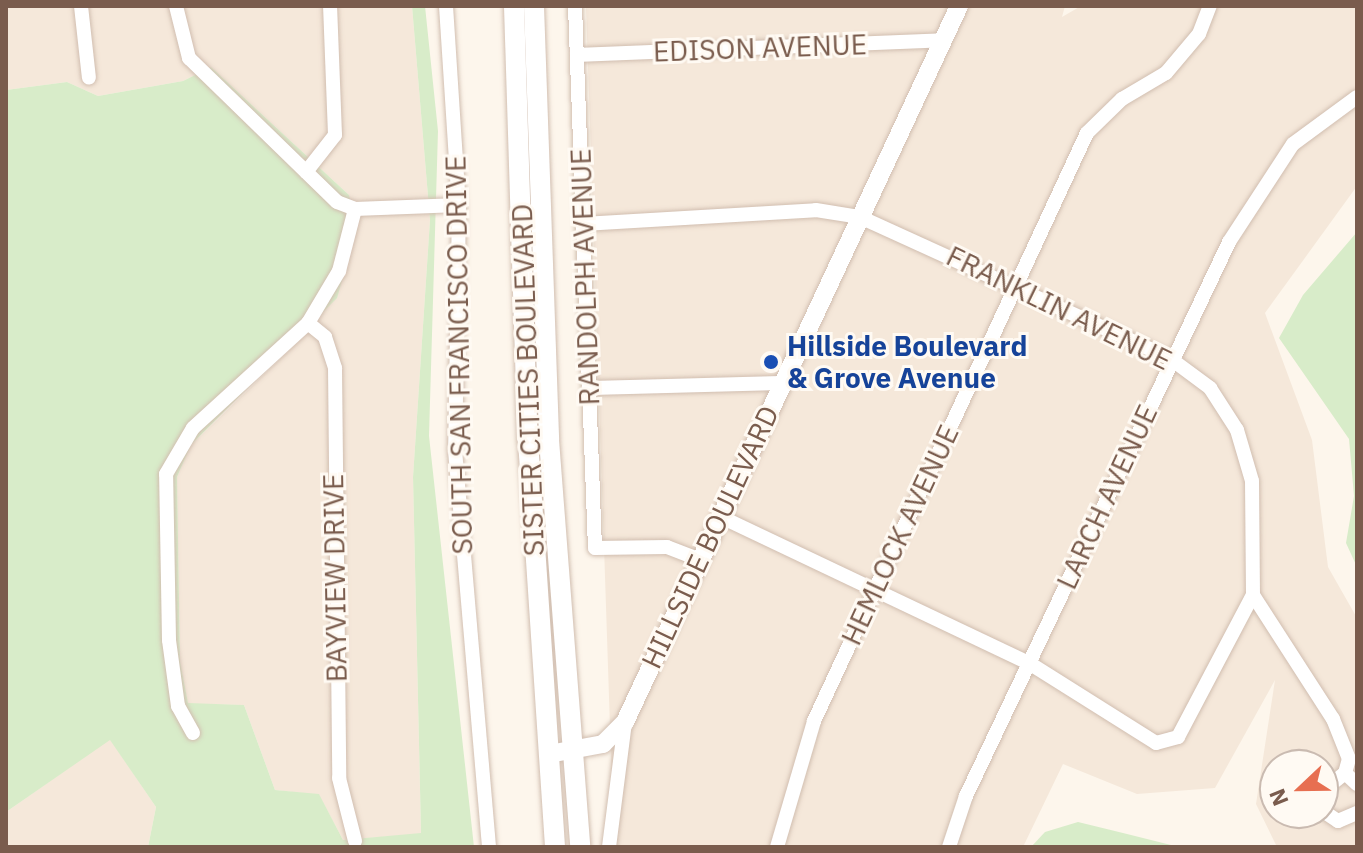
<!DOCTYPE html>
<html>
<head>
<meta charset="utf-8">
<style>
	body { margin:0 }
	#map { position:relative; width:1363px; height:853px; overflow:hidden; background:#fdf6ec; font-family:"IBM Plex Sans",sans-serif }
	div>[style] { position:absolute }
	.residential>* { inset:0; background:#f5e8da }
	.green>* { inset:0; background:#d8ecc9 }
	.roads { filter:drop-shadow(0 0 2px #d1beb0) drop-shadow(0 0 2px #d1beb0) }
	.minor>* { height:14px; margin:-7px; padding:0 7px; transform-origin:7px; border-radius:7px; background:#fff }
	.tertiary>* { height:18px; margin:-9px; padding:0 9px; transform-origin:9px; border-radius:9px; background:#fff }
	.secondary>* { height:20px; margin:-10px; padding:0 10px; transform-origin:10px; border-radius:10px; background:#fff }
	.dots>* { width:22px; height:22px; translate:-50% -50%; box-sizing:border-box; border:4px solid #fffaf3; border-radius:50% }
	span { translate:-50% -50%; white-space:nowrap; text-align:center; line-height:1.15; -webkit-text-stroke:6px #fffaf3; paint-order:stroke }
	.street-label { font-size:28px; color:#7a5c4d }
	.transit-label { font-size:28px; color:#164399; font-weight:700 }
	.left { translate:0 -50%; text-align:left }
	.frame { position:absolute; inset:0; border:8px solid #7a5c4d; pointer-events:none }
	.north { position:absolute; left:1259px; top:749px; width:80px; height:80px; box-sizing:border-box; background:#fffaf3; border:2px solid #cabbb1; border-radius:50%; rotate:248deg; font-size:22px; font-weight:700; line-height:32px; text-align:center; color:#7a5c4d }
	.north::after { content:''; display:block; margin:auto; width:28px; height:36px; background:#e76f51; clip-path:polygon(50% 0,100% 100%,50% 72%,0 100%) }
</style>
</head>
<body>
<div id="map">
	<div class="residential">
		<div style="clip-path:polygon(6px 6px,412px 6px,430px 220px,413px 477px,421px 834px,343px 840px,319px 795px,275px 790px,244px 705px,188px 704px,180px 661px,177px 477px,191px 445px,298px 342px,349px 195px,211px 67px,183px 81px,98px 96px,67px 82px,6px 90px)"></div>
		<div style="clip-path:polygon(evenodd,586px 6px,1065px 6px,1062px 17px,1081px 6px,1357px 6px,1357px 186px,1265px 313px,1312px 440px,1328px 567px,1357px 618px,1357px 847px,1277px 847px,1256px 804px,1275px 680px,1215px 788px,1137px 794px,1063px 764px,1023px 847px,614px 847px,586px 6px,1275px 765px,1323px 765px,1323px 813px,1275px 813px,1275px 765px)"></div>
		<div style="clip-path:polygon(110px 739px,156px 807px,148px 847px,6px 847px,6px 812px)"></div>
	</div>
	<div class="green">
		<div style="clip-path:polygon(412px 6px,425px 6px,438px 131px,429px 436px,474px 847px,148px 847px,156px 807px,110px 740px,6px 812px,6px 90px,67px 82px,98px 96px,183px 81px,211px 67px,349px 195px,357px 229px,337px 298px,191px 445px,177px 477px,180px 661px,188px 703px,244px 705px,275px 790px,319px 794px,343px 840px,421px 833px,413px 477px,430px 220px)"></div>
		<div style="clip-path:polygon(1357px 232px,1357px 567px,1346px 543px,1354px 496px,1349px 439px,1279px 338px,1303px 295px)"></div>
		<div style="clip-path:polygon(1078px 822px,1123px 833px,1179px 847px,1031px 847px,1045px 832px)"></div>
	</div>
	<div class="roads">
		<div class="minor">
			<div style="left:81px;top:6px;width:72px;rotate:83.7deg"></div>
			<div style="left:176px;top:6px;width:54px;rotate:76deg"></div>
			<div style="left:189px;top:58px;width:206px;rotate:44.2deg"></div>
			<div style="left:337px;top:202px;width:19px;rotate:21deg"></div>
			<div style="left:355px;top:209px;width:104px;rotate:-2.2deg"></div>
			<div style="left:446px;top:6px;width:199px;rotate:86.3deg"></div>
			<div style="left:459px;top:205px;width:245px;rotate:90.9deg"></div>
			<div style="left:455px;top:450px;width:398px;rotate:85.1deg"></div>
			<div style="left:575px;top:6px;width:542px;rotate:87.89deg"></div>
			<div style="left:595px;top:548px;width:72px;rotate:-0.8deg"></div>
			<div style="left:667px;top:547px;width:34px;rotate:21deg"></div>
			<div style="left:577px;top:55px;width:366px;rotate:-2.3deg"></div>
			<div style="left:306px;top:172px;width:47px;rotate:-51.9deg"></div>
			<div style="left:335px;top:135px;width:129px;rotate:-92.2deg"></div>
			<div style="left:583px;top:224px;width:233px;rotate:-3.4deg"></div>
			<div style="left:816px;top:210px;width:45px;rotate:9deg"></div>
			<div style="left:860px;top:217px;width:342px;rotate:24.5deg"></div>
			<div style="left:1171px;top:359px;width:49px;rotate:36.6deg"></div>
			<div style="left:1210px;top:388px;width:50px;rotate:57.3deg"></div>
			<div style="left:1237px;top:430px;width:53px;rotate:73.6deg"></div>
			<div style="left:1252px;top:481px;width:114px;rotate:89.5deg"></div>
			<div style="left:1253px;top:595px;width:148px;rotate:57.2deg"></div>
			<div style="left:1333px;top:719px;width:43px;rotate:68.2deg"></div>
			<div style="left:1349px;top:759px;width:15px;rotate:106deg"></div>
			<div style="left:1345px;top:773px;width:28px;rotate:141deg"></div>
			<div style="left:308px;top:323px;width:22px;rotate:39deg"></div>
			<div style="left:325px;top:337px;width:33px;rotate:72deg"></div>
			<div style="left:335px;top:368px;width:410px;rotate:89.4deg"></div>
			<div style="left:339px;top:778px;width:65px;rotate:75.7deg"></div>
			<div style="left:589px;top:388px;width:194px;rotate:-1.5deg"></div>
			<div style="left:719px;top:516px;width:343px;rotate:25.4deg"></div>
			<div style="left:1029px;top:663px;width:150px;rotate:32.2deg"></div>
			<div style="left:1156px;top:743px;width:23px;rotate:-15deg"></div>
			<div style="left:1178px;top:737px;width:161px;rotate:-62.2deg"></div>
			<div style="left:193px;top:733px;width:31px;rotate:-119deg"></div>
			<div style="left:178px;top:706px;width:67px;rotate:-97.8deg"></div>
			<div style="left:169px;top:640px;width:166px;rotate:-91deg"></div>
			<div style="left:166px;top:474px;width:53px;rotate:-59.6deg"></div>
			<div style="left:193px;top:428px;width:156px;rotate:-42.4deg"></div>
			<div style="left:308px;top:323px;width:61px;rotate:-59.2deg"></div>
			<div style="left:339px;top:271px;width:64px;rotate:-75.5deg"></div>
			<div style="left:1345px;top:773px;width:16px;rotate:43deg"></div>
			<div style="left:1323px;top:811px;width:18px;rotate:34deg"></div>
			<div style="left:1338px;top:821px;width:21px;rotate:-23deg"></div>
			<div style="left:609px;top:847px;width:126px;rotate:-82.7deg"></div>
			<div style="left:777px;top:847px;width:131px;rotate:-73.6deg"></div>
			<div style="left:814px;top:721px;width:648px;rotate:-65.1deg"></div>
			<div style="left:1087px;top:133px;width:49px;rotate:-44.2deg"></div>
			<div style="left:1122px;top:99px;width:51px;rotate:-30.6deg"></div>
			<div style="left:1166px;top:73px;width:51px;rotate:-49.8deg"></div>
			<div style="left:1199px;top:34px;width:30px;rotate:-69deg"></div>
			<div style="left:949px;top:847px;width:54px;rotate:-71.6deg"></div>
			<div style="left:966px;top:796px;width:613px;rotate:-64.6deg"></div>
			<div style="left:1229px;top:242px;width:117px;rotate:-56.9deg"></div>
			<div style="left:1293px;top:144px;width:79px;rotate:-36.3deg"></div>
		</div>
		<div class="tertiary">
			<div style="left:549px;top:754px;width:55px;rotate:-10.5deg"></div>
			<div style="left:603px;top:744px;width:31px;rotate:-45deg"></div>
			<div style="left:625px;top:722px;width:790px;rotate:-64.99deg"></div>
		</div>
		<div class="secondary">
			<div style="left:514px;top:6px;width:434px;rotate:88.2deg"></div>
			<div style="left:528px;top:440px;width:408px;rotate:86.2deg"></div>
			<div style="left:534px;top:6px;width:434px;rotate:88deg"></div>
			<div style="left:549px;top:440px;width:408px;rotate:85.6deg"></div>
		</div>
	</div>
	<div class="dots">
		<div style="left:771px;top:362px;background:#1a4fb4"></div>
	</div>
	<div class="street-label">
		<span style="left:760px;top:48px;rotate:-2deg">EDISON AVENUE</span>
		<span style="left:585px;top:277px;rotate:-92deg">RANDOLPH AVENUE</span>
		<span style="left:1059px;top:308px;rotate:26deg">FRANKLIN AVENUE</span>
		<span style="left:459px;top:355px;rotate:-91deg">SOUTH SAN FRANCISCO DRIVE</span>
		<span style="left:528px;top:380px;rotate:-92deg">SISTER CITIES BOULEVARD</span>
		<span style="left:1107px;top:497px;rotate:-65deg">LARCH AVENUE</span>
		<span style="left:900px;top:535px;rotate:-65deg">HEMLOCK AVENUE</span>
		<span style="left:710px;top:537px;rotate:-65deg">HILLSIDE BOULEVARD</span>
		<span style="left:335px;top:578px;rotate:-91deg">BAYVIEW DRIVE</span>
	</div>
	<div class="transit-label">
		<span class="left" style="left:787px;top:362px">Hillside Boulevard<br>&amp; Grove Avenue</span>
	</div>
	<div class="frame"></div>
	<div class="north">N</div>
</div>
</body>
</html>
